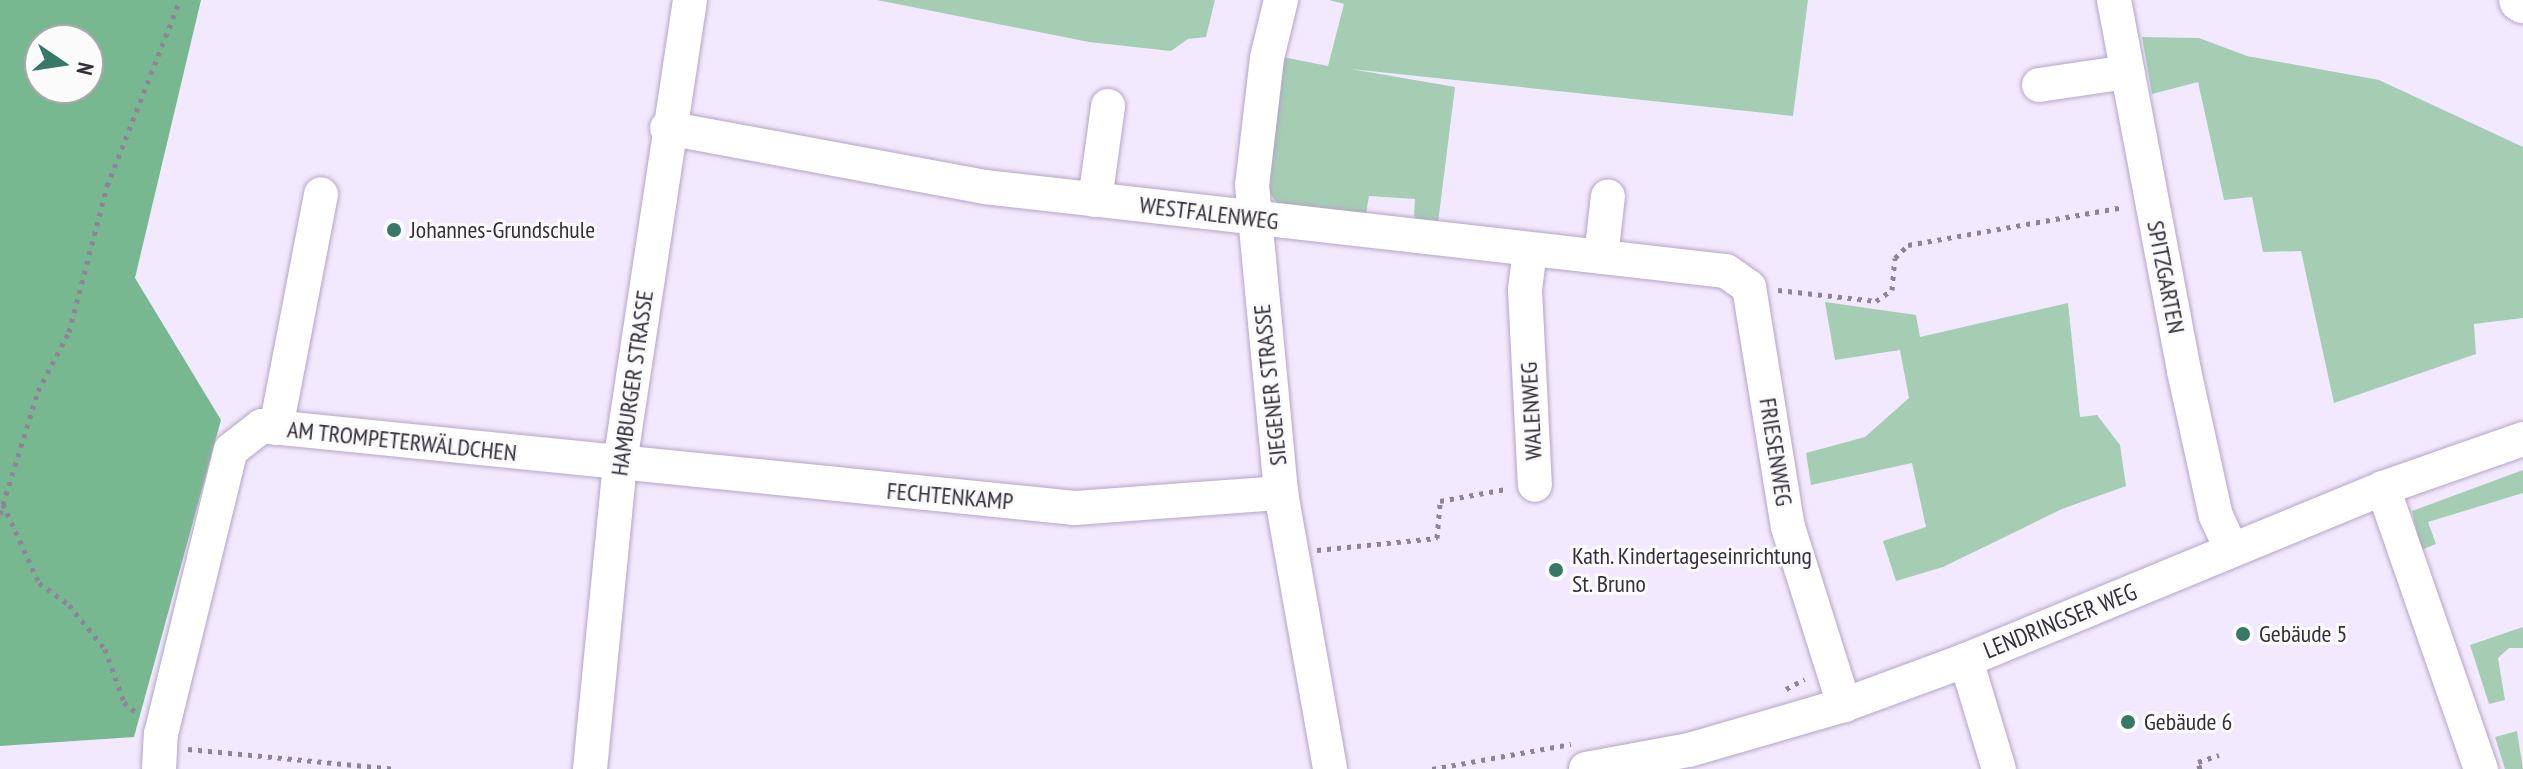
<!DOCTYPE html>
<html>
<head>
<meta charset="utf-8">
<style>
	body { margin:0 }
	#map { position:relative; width:2523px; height:769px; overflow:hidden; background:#f3e9fe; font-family:"PT Sans Narrow",sans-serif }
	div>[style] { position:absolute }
	.green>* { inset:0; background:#a5cdb4 }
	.forest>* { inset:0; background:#78b891 }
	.path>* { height:5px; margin-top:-2.5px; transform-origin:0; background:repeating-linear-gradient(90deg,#8d8596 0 4px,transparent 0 10px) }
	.roads { filter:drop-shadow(0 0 2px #b4a5c5) drop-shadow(0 0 2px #b4a5c5) }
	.minor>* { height:34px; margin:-17px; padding:0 17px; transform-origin:17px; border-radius:17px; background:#fff }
	.major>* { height:42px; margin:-21px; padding:0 21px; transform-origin:21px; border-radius:21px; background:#fff }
	.dots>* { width:22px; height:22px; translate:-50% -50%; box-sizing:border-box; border:4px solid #fbfbfb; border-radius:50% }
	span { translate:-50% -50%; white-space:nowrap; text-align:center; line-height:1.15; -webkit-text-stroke:6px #fbfbfb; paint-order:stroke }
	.street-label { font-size:24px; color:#352e3b }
	.poi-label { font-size:24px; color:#352e3b }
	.left { translate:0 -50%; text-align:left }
	.north { position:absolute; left:24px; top:24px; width:80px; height:80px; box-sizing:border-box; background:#fbfbfb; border:2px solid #aca9ae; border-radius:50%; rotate:103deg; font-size:22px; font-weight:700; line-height:32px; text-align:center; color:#352e3b }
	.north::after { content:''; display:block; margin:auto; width:28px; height:36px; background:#377867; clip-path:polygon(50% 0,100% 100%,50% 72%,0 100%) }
</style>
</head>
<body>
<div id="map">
	<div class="green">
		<div style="clip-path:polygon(877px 0,1215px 0,1206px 37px,1188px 39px,1171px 51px,1089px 42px)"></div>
		<div style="clip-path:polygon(1329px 0,1808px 0,1793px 116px,1351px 69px,1455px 87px,1438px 223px,1414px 218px,1415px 199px,1369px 196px,1366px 214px,1277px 203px,1269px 192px,1283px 57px,1328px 66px,1344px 4px)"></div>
		<div style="clip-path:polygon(2142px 37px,2199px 38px,2247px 56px,2379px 80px,2523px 147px,2523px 318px,2474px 324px,2476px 354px,2334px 403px,2301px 251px,2263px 252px,2252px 197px,2224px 200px,2198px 82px,2152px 94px)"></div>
		<div style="clip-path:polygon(1825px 302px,1916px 315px,1920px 337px,2068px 303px,2080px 417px,2097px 415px,2120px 445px,2126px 486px,2062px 509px,1943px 567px,1896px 581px,1883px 541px,1926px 527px,1912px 463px,1811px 485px,1806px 453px,1865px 437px,1909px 398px,1900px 350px,1835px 360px)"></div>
		<div style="clip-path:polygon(2523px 470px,2523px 493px,2428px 522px,2436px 544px,2421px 550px,2412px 511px)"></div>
		<div style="clip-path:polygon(2523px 627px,2523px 648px,2509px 648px,2498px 658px,2505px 700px,2489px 704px,2470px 645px)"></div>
		<div style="clip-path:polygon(2517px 731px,2523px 769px,2505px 769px,2495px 737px)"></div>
	</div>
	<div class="forest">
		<div style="clip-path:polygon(evenodd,0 0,201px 0,135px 278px,221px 420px,134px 737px,0 746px,0 0,40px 40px,88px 40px,88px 88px,40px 88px,40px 40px)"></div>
	</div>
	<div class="path">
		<div style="left:1778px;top:290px;width:99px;rotate:6.4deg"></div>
		<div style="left:1876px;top:301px;width:19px;rotate:-35deg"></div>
		<div style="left:1892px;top:290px;width:32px;rotate:-85deg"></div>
		<div style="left:1895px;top:258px;width:18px;rotate:-45deg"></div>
		<div style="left:1908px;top:245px;width:219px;rotate:-10deg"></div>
		<div style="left:3px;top:504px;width:87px;rotate:65.5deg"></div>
		<div style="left:39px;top:583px;width:37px;rotate:36deg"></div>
		<div style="left:69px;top:605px;width:57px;rotate:50.7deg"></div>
		<div style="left:105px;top:649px;width:56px;rotate:70.3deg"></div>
		<div style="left:124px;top:702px;width:18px;rotate:41deg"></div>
		<div style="left:0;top:514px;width:129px;rotate:-72.8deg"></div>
		<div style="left:38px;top:391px;width:67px;rotate:-62.3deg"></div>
		<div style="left:69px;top:332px;width:151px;rotate:-75.4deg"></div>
		<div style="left:107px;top:186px;width:200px;rotate:-68.6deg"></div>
		<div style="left:1317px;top:550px;width:121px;rotate:-5.7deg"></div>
		<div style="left:1437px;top:538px;width:37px;rotate:-85deg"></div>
		<div style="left:1440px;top:501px;width:67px;rotate:-10.3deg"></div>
		<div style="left:1786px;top:689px;width:21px;rotate:-28deg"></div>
		<div style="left:188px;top:749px;width:207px;rotate:5.5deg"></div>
		<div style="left:1432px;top:769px;width:141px;rotate:-10.2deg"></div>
		<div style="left:2200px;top:769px;width:7px;rotate:-106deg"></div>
		<div style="left:2198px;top:762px;width:22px;rotate:-18deg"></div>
	</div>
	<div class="roads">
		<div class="minor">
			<div style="left:1281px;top:0;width:60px;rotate:103.6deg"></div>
			<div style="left:1267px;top:58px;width:128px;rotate:96.7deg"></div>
			<div style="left:1252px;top:185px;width:309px;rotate:84.6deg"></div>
			<div style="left:1281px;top:493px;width:280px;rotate:79.9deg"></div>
			<div style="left:2114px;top:0;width:378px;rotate:79.3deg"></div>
			<div style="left:2184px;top:371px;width:148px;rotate:77.6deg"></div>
			<div style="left:2216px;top:516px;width:38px;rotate:65deg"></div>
			<div style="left:2039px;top:85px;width:89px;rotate:-8.4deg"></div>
			<div style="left:667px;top:128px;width:323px;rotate:10.5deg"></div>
			<div style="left:985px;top:187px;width:746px;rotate:6.47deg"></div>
			<div style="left:1726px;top:271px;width:28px;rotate:35deg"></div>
			<div style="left:1749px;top:287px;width:243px;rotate:80.8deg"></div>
			<div style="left:1788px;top:527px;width:187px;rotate:72.5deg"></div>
			<div style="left:1095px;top:200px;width:95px;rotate:-82.1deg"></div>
			<div style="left:1530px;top:250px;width:40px;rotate:97.1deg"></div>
			<div style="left:1525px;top:290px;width:195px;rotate:87.1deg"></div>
			<div style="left:1601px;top:257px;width:61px;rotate:-83.5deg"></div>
			<div style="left:276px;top:428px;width:238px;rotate:-79.1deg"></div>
			<div style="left:2383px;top:488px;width:298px;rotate:70.8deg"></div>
			<div style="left:1966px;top:660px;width:114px;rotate:73.2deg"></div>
			<div style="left:159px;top:769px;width:35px;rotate:-87deg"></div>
			<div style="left:161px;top:734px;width:292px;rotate:-76.2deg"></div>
			<div style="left:231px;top:450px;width:39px;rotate:-38deg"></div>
			<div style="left:262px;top:426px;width:817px;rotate:5.76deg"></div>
			<div style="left:1075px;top:508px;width:207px;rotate:-4.2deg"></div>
			<div style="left:590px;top:769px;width:307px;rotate:-84.4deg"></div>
			<div style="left:620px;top:463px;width:468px;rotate:-81.4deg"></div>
			<div style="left:1586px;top:769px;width:105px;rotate:-10.5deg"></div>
			<div style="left:1689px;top:750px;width:161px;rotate:-16.2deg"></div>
			<div style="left:1844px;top:705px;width:130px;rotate:-20.2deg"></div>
			<div style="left:1966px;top:660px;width:451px;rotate:-22.4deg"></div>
			<div style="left:2383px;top:488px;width:148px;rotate:-19.3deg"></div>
		</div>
		<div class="major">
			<div style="left:2520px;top:0;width:4px;rotate:34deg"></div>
		</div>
	</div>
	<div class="dots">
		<div style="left:394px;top:230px;background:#377867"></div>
		<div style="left:1556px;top:570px;background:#377867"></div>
		<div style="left:2243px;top:634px;background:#377867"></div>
		<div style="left:2128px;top:722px;background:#377867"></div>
	</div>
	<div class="street-label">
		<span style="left:1209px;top:213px;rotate:7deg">WESTFALENWEG</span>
		<span style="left:2166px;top:277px;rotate:79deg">SPITZGARTEN</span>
		<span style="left:632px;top:383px;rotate:-82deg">HAMBURGER STRASSE</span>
		<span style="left:1270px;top:385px;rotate:-96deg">SIEGENER STRASSE</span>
		<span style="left:1531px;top:411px;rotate:-93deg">WALENWEG</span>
		<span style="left:402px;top:441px;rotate:6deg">AM TROMPETERWÄLDCHEN</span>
		<span style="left:1776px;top:452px;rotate:81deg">FRIESENWEG</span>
		<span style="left:950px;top:496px;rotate:5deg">FECHTENKAMP</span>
		<span style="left:2060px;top:621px;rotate:-22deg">LENDRINGSER WEG</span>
	</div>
	<div class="poi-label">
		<span class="left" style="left:410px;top:230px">Johannes-Grundschule</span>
		<span class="left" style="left:1572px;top:570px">Kath. Kindertageseinrichtung<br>St. Bruno</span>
		<span class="left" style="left:2259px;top:634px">Gebäude 5</span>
		<span class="left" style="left:2144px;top:722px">Gebäude 6</span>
	</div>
	<div class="north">N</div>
</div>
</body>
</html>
